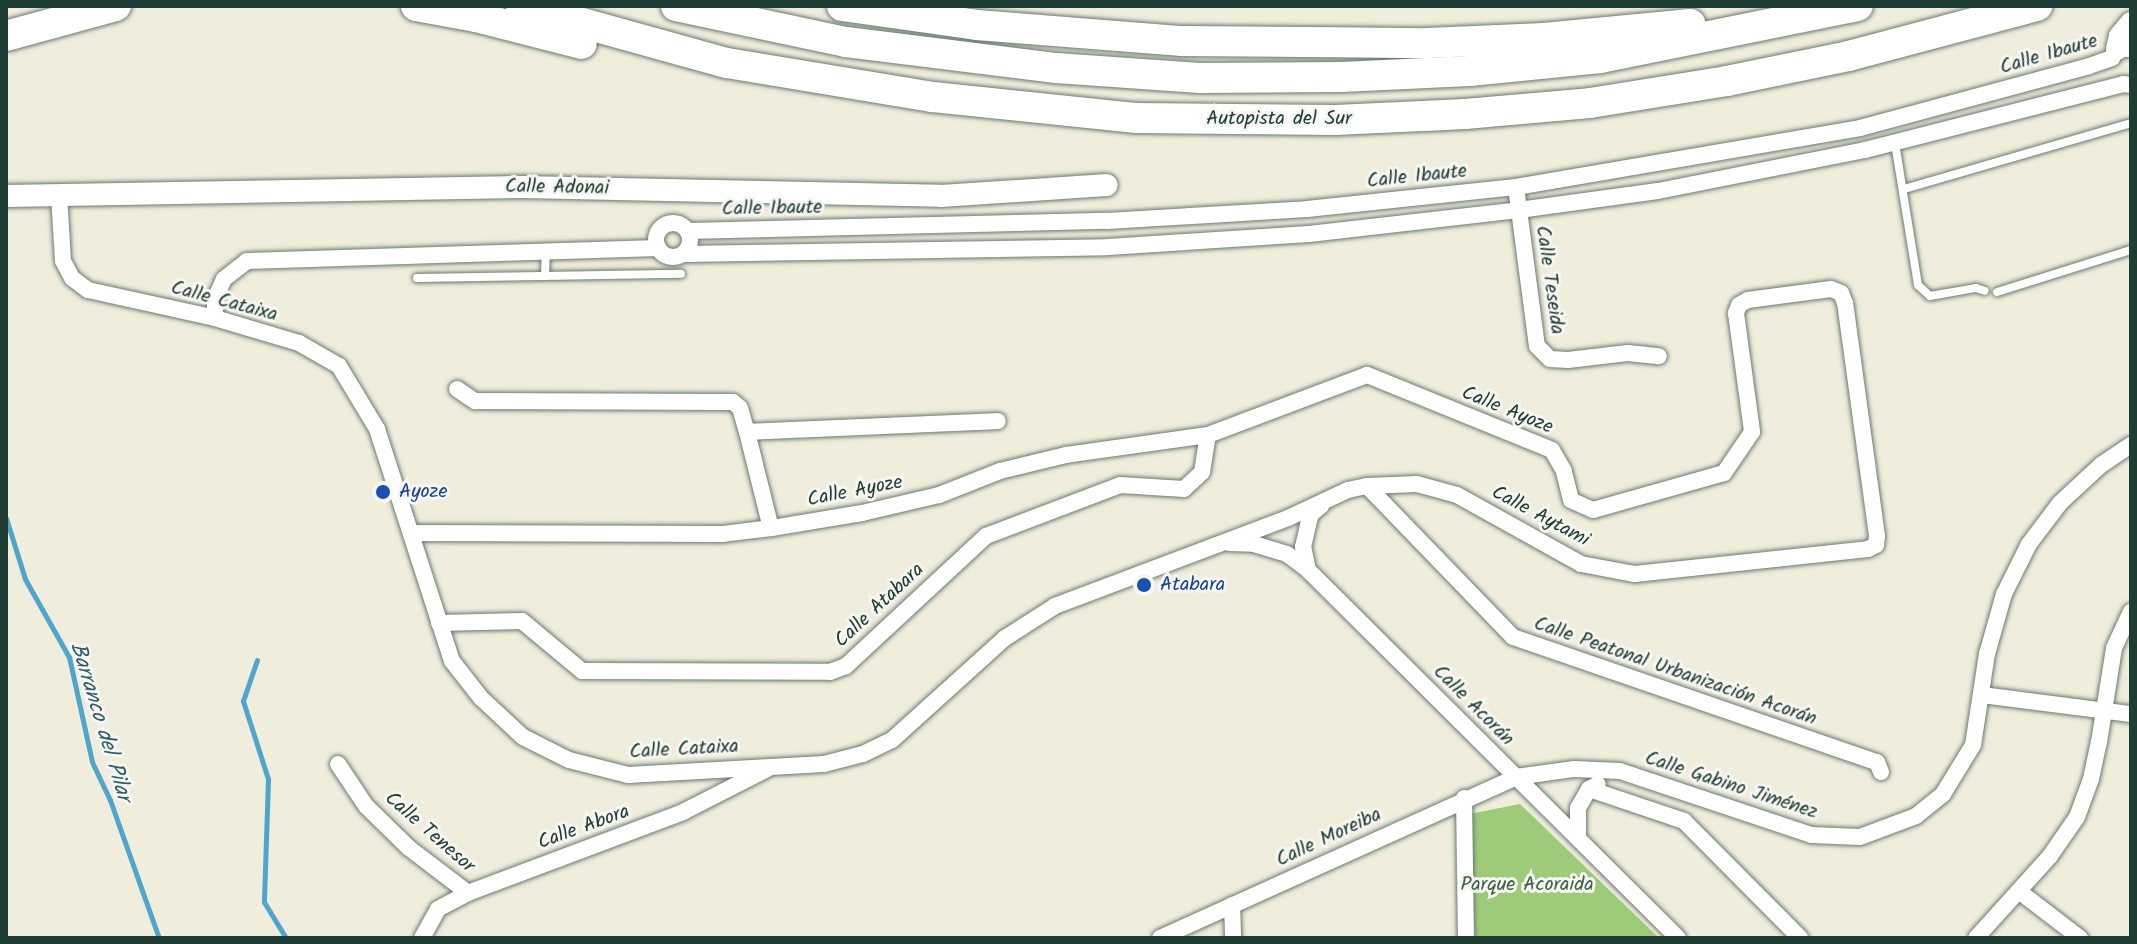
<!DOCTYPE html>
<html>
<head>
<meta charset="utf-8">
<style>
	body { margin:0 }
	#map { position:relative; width:2137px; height:944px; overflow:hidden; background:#f0eddc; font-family:Kalam,sans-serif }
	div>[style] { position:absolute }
	.green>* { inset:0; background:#9ecb79 }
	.stream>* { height:5px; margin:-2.5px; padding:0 2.5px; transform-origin:2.5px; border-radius:2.5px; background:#4fa6cc }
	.roads { filter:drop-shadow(0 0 2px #687b6f) drop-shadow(0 0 2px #687b6f) }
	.lane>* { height:8px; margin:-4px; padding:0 4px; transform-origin:4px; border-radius:4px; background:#fff }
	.street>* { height:16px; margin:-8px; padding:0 8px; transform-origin:8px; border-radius:8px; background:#fff }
	.street>.ring { margin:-8px; padding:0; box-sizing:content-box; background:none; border:16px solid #fff; border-radius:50% }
	.secondary>* { height:22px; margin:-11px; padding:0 11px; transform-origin:11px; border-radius:11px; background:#fff }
	.highway>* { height:30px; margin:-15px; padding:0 15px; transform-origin:15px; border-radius:15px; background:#fff }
	.dots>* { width:22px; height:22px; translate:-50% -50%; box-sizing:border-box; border:4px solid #f6f6f2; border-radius:50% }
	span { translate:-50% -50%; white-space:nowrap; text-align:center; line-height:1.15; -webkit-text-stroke:6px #f6f6f2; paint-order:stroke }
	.street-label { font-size:20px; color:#1f3d34 }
	.transit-label { font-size:20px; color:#164399 }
	.left { translate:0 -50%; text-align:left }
	.park-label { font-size:20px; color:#3f6045 }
	.water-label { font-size:22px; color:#2d5c62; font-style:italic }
	.frame { position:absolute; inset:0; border:8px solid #1f3d34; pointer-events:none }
</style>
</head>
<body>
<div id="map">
	<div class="green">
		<div style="clip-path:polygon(1520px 804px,1659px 938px,1475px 938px,1469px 814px)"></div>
	</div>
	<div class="stream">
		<div style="left:6px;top:518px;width:64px;rotate:72.7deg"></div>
		<div style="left:25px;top:579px;width:90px;rotate:60.6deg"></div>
		<div style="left:69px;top:657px;width:107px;rotate:77.6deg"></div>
		<div style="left:92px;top:762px;width:42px;rotate:64.7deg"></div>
		<div style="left:110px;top:800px;width:146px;rotate:70.5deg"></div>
		<div style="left:257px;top:660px;width:43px;rotate:108.9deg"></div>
		<div style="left:243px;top:701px;width:82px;rotate:72.2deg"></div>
		<div style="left:268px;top:779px;width:123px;rotate:91.9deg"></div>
		<div style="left:264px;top:902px;width:42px;rotate:58.6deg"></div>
	</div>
	<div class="roads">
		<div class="lane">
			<div style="left:1895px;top:143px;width:144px;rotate:80.8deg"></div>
			<div style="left:1918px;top:285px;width:16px;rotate:43deg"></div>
			<div style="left:1930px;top:296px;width:47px;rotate:-9.9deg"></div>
			<div style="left:1976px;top:288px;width:9px;rotate:18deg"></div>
			<div style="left:1904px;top:189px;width:236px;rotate:-16.2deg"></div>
			<div style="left:545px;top:276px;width:24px;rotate:-88deg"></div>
			<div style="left:417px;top:278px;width:264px;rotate:-0.9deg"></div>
			<div style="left:1997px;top:292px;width:140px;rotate:-17.4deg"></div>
		</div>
		<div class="street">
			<div style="left:1516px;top:187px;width:160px;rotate:82.5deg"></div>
			<div style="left:1537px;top:346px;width:18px;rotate:45deg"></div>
			<div style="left:1550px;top:359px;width:18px;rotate:3deg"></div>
			<div style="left:1568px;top:360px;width:60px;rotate:-6.7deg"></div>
			<div style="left:1628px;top:353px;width:31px;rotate:6deg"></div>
			<div style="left:59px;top:195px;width:66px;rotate:86.5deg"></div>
			<div style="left:63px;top:261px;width:19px;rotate:62deg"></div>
			<div style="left:72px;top:278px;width:20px;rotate:37deg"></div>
			<div style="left:88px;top:290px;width:130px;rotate:12.4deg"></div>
			<div style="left:215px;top:318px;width:88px;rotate:16.6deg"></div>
			<div style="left:299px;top:343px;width:46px;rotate:29.9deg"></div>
			<div style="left:339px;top:366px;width:74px;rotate:58.9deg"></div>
			<div style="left:377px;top:429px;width:244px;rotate:72.1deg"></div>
			<div style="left:452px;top:661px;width:47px;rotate:51.9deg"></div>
			<div style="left:481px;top:698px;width:57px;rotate:42.9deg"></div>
			<div style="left:523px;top:737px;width:51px;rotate:26.6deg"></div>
			<div style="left:569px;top:760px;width:61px;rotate:14.3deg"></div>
			<div style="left:628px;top:775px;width:196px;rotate:-3.2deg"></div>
			<div style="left:824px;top:764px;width:40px;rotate:-14.4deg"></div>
			<div style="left:863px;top:754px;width:32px;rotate:-26deg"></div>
			<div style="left:892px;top:740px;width:152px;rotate:-42.1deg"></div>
			<div style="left:1005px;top:638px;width:59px;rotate:-32.6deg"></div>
			<div style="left:1055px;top:606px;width:249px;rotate:-20.7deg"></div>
			<div style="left:1288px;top:518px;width:66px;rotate:-25deg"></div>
			<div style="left:1348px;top:490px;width:19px;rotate:-12deg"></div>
			<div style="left:1367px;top:486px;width:50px;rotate:-2.3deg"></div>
			<div style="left:1417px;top:484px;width:41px;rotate:15.4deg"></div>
			<div style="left:1457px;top:495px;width:142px;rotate:29.1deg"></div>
			<div style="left:1581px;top:564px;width:55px;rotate:10.5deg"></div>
			<div style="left:1635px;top:574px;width:234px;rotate:-6.1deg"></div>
			<div style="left:1868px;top:549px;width:9px;rotate:-27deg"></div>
			<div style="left:1876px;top:545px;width:9px;rotate:-84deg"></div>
			<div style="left:1877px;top:536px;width:235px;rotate:-97.8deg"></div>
			<div style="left:1845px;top:303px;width:11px;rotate:-112deg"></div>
			<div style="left:1841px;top:293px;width:11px;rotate:-158deg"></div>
			<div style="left:1831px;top:289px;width:84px;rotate:172.5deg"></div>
			<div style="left:1748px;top:300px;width:10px;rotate:151deg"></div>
			<div style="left:1739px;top:305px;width:9px;rotate:111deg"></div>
			<div style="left:1736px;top:313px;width:120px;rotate:82.3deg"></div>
			<div style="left:1752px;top:432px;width:50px;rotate:124.3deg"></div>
			<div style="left:1724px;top:473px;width:136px;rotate:164.2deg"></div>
			<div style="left:1593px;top:510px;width:24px;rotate:-156deg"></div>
			<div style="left:1571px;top:500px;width:30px;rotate:-104deg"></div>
			<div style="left:1564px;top:471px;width:24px;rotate:-120deg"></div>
			<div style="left:1552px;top:450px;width:200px;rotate:-157.9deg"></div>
			<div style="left:1367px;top:375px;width:170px;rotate:159.3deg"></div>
			<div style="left:1208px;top:435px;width:143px;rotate:172deg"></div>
			<div style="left:1066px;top:455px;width:68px;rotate:166.4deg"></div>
			<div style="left:1000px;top:471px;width:66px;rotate:158.5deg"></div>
			<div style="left:939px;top:495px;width:79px;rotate:166.8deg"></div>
			<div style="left:862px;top:513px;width:92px;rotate:170.6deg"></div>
			<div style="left:771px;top:528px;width:48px;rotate:172.9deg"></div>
			<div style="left:723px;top:534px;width:312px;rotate:-179.8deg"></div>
			<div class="ring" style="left:656px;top:223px;width:18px;height:18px"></div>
			<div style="left:688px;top:231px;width:419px;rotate:-1.4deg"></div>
			<div style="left:1107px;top:221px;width:200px;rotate:-3.4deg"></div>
			<div style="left:1307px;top:209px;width:210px;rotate:-6deg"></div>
			<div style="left:1516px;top:187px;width:349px;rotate:-9.7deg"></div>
			<div style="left:1860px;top:128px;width:237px;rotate:-15.1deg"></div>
			<div style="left:2089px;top:66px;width:24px;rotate:-19deg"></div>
			<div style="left:2112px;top:58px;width:10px;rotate:-61deg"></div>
			<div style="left:2117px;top:49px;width:14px"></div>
			<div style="left:684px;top:254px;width:424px;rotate:-0.9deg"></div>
			<div style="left:1108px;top:247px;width:201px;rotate:-3.7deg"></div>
			<div style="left:1309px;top:234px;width:211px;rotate:-6.5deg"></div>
			<div style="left:1519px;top:210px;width:140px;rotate:-7.8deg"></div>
			<div style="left:1658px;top:191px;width:211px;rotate:-11.2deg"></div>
			<div style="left:1865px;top:150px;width:266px;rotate:-14.3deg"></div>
			<div style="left:2123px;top:84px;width:8px;rotate:7deg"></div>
			<div style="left:215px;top:318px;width:19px;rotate:-90deg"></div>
			<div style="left:215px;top:299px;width:22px;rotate:-66deg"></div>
			<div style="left:224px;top:279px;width:29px;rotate:-38deg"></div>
			<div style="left:247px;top:261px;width:411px;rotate:-1.8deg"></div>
			<div style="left:457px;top:389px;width:22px;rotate:34deg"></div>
			<div style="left:475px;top:401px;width:258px;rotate:0.2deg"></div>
			<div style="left:733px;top:402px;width:9px;rotate:41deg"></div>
			<div style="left:740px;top:408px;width:25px;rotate:74deg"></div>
			<div style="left:747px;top:432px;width:99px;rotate:76deg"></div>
			<div style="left:747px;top:432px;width:251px;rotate:-2.5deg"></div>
			<div style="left:1367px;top:486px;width:210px;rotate:46deg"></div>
			<div style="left:1513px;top:637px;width:385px;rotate:19deg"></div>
			<div style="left:1877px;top:762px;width:11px;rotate:68deg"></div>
			<div style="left:1229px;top:543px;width:25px;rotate:2deg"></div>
			<div style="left:1254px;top:544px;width:34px;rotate:17deg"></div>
			<div style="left:1287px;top:554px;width:26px;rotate:37deg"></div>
			<div style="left:1308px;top:570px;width:522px;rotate:44.84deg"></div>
			<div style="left:1308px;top:570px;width:24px;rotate:-102deg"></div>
			<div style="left:1303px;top:547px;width:23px;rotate:-77deg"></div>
			<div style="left:1308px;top:525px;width:11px;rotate:-75deg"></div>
			<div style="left:1311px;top:514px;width:13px;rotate:-39deg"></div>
			<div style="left:439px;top:623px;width:83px;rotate:-1.4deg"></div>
			<div style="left:522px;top:621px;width:78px;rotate:39.8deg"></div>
			<div style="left:582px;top:671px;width:248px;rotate:0.2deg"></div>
			<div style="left:830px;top:672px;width:17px;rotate:-21deg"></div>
			<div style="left:846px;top:666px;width:191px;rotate:-42.9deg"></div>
			<div style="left:986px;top:536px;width:143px;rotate:-20.8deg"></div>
			<div style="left:1120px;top:485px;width:64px;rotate:3.6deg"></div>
			<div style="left:1184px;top:489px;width:25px;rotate:-43deg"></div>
			<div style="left:1202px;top:472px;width:37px;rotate:-81deg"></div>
			<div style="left:1982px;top:695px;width:150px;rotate:7.3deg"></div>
			<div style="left:338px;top:764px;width:50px;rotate:56.3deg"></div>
			<div style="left:366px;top:806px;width:60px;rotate:44.3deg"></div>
			<div style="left:409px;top:848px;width:74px;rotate:37.3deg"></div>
			<div style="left:1589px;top:789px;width:100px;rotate:18.6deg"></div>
			<div style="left:1684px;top:821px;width:165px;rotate:45.2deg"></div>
			<div style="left:1464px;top:798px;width:140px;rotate:89.2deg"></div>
			<div style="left:1578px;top:836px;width:28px;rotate:-90deg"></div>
			<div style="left:1578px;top:808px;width:22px;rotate:-60deg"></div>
			<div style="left:1589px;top:789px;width:10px;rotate:-29deg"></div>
			<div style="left:2020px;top:892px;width:76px;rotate:37.5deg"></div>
			<div style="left:1232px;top:905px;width:33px;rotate:88deg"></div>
			<div style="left:422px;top:938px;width:33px;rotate:-61deg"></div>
			<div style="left:438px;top:909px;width:34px;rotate:-28deg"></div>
			<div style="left:468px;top:893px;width:230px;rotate:-20.6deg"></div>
			<div style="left:683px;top:812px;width:94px;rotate:-27.1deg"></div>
			<div style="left:1160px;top:938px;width:391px;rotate:-24.3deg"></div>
			<div style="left:1516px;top:777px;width:59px;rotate:-7.9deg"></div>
			<div style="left:1574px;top:769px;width:46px;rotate:2.5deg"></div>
			<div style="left:1620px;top:771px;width:201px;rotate:18.5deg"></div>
			<div style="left:1811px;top:835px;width:49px;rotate:2.3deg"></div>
			<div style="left:1860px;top:837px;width:60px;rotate:-20.6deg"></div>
			<div style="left:1916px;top:816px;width:35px;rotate:-39deg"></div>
			<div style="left:1943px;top:794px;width:57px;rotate:-58.5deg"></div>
			<div style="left:1973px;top:745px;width:92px;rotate:-81.3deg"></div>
			<div style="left:1987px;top:654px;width:62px;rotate:-74.2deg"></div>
			<div style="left:2004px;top:594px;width:56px;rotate:-63.4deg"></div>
			<div style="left:2029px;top:544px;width:51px;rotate:-52.9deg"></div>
			<div style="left:2060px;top:503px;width:56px;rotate:-42.8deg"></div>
			<div style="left:2101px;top:465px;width:36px;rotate:-34deg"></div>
			<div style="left:1976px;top:938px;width:110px;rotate:-47.9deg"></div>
			<div style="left:2050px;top:856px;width:47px;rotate:-55.3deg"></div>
			<div style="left:2077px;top:817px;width:40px;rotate:-69.8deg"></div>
			<div style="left:2091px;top:779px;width:38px;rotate:-78deg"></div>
			<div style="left:2099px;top:742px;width:95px;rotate:-80.9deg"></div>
			<div style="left:2114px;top:648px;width:40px;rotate:-65deg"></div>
		</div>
		<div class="secondary">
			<div style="left:2117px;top:49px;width:13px;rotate:-77deg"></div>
			<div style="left:2120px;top:36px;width:17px;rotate:-50deg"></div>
			<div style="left:6px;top:196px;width:516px;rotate:-1deg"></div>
			<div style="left:522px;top:187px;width:419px;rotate:1.2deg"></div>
			<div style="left:941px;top:196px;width:166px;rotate:-3.8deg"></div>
		</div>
		<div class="highway">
			<div style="left:416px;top:6px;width:61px;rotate:10.4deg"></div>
			<div style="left:476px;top:17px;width:109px;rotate:14.3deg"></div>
			<div style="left:521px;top:6px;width:214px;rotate:15.5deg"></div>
			<div style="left:727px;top:63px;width:209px;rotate:9.4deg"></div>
			<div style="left:933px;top:97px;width:205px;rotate:5.9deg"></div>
			<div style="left:1137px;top:118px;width:198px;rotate:0.6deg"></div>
			<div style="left:1335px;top:120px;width:130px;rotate:-2.6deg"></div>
			<div style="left:1465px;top:114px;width:125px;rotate:-5deg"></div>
			<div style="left:1590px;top:103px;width:139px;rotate:-9.1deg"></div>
			<div style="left:1727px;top:81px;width:125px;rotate:-11.6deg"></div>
			<div style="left:1849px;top:56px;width:195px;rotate:-14.9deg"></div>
			<div style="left:676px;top:6px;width:174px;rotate:12deg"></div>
			<div style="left:846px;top:42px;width:212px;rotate:7.1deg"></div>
			<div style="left:1056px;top:68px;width:144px;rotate:4deg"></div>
			<div style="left:1200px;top:78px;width:141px;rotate:-0.4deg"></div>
			<div style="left:1341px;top:77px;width:129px;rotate:-2.7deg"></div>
			<div style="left:1470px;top:71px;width:131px;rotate:-5.7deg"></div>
			<div style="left:1600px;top:58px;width:263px;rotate:-11.4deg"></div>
			<div style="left:842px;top:6px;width:136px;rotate:8deg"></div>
			<div style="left:977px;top:25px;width:206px;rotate:4.5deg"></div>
			<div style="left:1182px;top:41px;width:245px;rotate:0.5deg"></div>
			<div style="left:1427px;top:43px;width:117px;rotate:-2.4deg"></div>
			<div style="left:1544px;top:38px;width:147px;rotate:-5.5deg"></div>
			<div style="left:6px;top:36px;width:114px;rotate:-15.3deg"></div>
		</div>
	</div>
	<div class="dots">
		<div style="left:383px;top:492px;background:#1a4fb4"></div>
		<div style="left:1144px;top:585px;background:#1a4fb4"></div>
	</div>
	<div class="street-label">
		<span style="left:2049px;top:55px;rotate:-16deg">Calle Ibaute</span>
		<span style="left:1279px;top:119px">Autopista del Sur</span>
		<span style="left:1417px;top:177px;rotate:-6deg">Calle Ibaute</span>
		<span style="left:557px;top:188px;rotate:1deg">Calle Adonai</span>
		<span style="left:772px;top:209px;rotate:-1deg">Calle Ibaute</span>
		<span style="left:1549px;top:280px;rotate:82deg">Calle Teseida</span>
		<span style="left:224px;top:302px;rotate:15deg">Calle Cataixa</span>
		<span style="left:1507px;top:411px;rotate:22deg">Calle Ayoze</span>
		<span style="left:855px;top:492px;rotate:-11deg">Calle Ayoze</span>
		<span style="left:1540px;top:517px;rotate:28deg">Calle Aytami</span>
		<span style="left:880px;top:606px;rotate:-43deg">Calle Atabara</span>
		<span style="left:1675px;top:672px;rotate:19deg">Calle Peatonal Urbanización Acorán</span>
		<span style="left:1473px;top:706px;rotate:45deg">Calle Acorán</span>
		<span style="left:684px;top:750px;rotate:-3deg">Calle Cataixa</span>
		<span style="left:1731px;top:786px;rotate:18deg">Calle Gabino Jiménez</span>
		<span style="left:584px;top:828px;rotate:-20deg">Calle Abora</span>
		<span style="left:429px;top:833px;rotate:41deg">Calle Tenesor</span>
		<span style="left:1329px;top:838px;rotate:-25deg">Calle Moreiba</span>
	</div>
	<div class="transit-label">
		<span class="left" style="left:399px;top:492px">Ayoze</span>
		<span class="left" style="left:1160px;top:585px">Atabara</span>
	</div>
	<div class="park-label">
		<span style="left:1527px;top:885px">Parque Acoraida</span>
	</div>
	<div class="water-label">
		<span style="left:100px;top:722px;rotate:73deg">Barranco del Pilar</span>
	</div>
	<div class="frame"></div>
</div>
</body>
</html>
